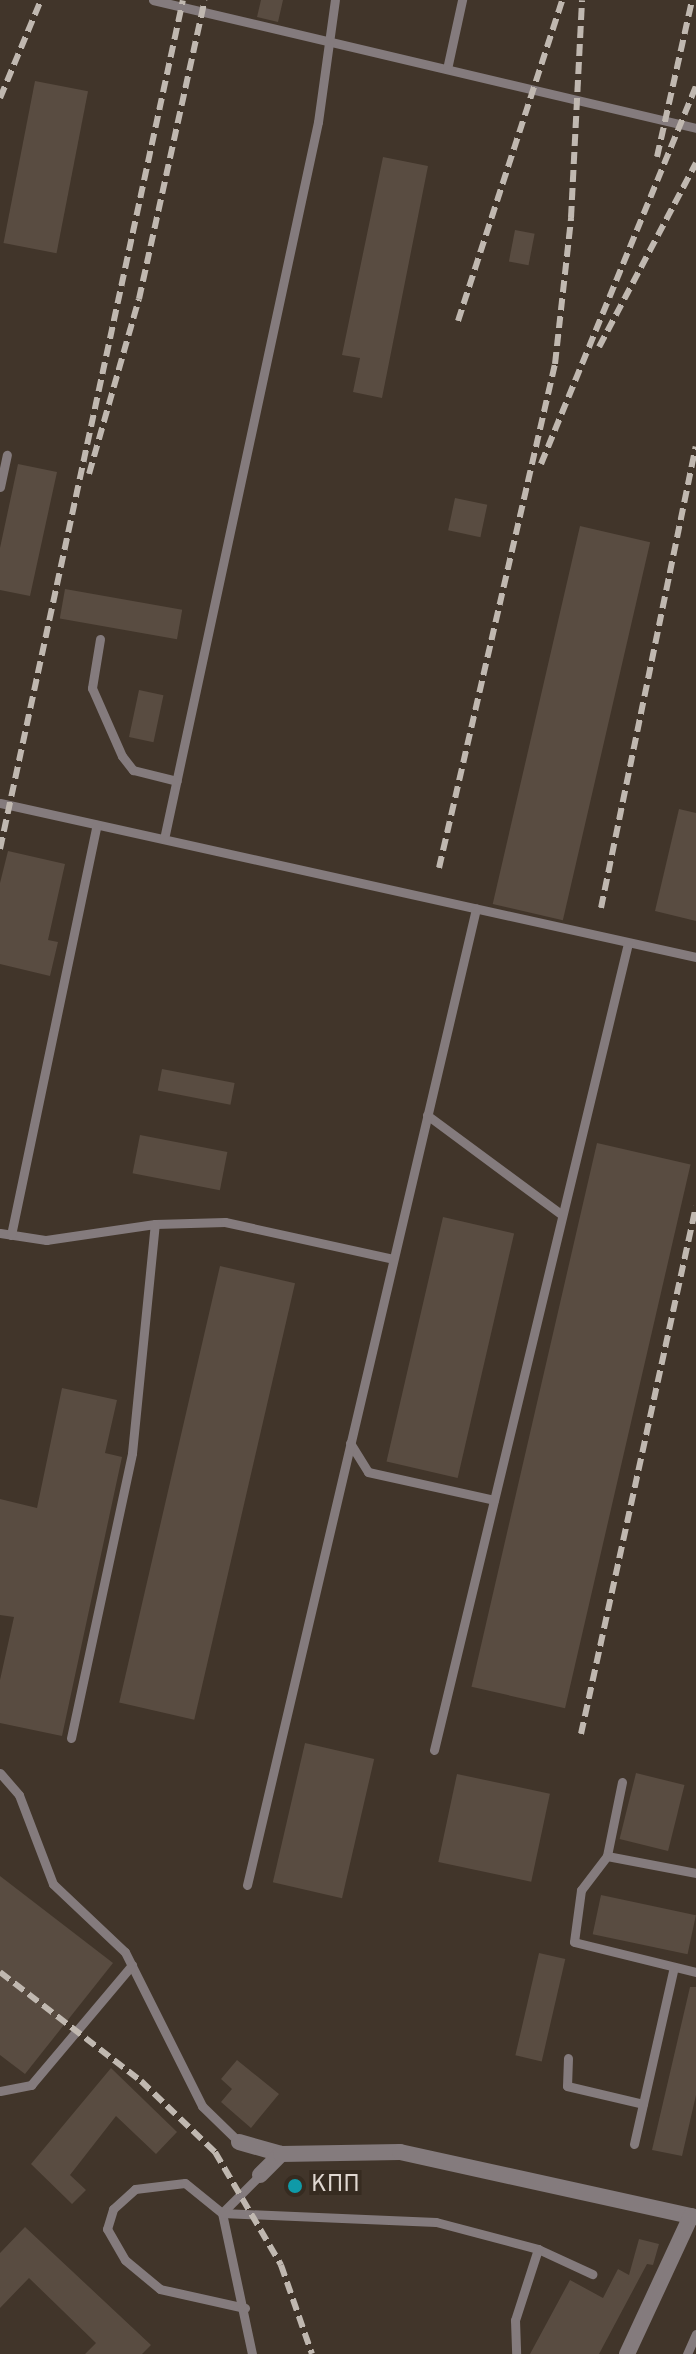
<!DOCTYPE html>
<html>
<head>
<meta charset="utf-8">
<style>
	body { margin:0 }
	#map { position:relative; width:696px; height:2354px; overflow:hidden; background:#41352a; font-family:Overpass,sans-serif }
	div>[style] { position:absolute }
	.building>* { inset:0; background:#594c41; transform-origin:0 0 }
	.lane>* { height:9px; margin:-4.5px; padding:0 4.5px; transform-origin:4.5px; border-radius:4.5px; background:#847b7d }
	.street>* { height:16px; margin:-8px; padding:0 8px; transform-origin:8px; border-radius:8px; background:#847b7d }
	.rail>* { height:6px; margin-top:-3px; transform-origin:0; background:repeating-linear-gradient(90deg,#c0b8b0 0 12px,transparent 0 18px) }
	.dots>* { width:22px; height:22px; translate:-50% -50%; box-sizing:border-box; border:4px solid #362b20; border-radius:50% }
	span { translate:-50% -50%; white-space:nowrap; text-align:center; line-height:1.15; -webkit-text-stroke:8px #362b20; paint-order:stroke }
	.poi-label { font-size:24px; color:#e0d8d1 }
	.left { translate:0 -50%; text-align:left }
</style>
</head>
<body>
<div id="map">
	<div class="building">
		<div style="clip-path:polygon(261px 0,283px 0,278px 22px,257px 17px)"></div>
		<div style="left:35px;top:81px;width:54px;height:165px;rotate:11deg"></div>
		<div style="clip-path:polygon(383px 157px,428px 166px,382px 398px,353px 392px,360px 358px,342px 355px)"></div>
		<div style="left:515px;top:230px;width:20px;height:32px;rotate:11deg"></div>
		<div style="clip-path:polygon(18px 464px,57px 472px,30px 596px,0 590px,0 548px)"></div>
		<div style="left:455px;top:498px;width:33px;height:33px;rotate:12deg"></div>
		<div style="left:580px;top:526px;width:72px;height:388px;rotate:13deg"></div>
		<div style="left:65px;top:589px;width:119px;height:30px;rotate:10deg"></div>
		<div style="left:139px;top:690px;width:25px;height:48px;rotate:12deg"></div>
		<div style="clip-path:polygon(679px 809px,696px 813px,696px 921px,655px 911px)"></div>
		<div style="clip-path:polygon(8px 851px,65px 864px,48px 940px,58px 942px,50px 976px,0 964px,0 883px)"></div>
		<div style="left:162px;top:1069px;width:74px;height:22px;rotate:11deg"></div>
		<div style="left:140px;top:1135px;width:89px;height:39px;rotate:11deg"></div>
		<div style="left:597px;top:1143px;width:96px;height:558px;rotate:13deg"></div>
		<div style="left:443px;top:1217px;width:73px;height:251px;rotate:13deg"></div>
		<div style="left:220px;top:1266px;width:77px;height:448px;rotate:13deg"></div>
		<div style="clip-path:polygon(62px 1388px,117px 1400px,105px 1453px,122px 1457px,62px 1736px,0 1723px,0 1680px,14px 1617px,0 1615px,0 1499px,37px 1508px)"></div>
		<div style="left:305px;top:1743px;width:71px;height:143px;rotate:13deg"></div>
		<div style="left:636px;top:1773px;width:50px;height:68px;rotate:14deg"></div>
		<div style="left:457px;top:1774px;width:95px;height:90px;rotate:12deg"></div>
		<div style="clip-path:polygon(0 1876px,113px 1963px,25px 2074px,0 2055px)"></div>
		<div style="left:601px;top:1895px;width:97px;height:40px;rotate:12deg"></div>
		<div style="left:539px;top:1953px;width:27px;height:105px;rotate:13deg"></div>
		<div style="clip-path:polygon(690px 1987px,696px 1987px,696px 2095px,682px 2156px,652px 2150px)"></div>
		<div style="clip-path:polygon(237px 2060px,279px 2094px,251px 2128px,221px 2102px,232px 2089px,221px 2079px)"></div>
		<div style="clip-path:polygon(111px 2068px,177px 2132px,156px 2154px,116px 2116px,70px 2175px,86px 2190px,72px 2204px,31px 2164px)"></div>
		<div style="clip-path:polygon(25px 2227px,151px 2345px,142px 2354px,85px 2354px,96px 2343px,29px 2278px,0 2308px,0 2253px)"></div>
		<div style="clip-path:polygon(639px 2239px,659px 2244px,653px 2265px,647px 2264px,599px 2354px,530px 2354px,570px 2280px,603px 2298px,618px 2269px,629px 2275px)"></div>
	</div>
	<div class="lane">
		<div style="left:153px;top:0;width:558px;rotate:13.26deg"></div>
		<div style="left:447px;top:69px;width:71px;rotate:-77.7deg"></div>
		<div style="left:0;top:487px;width:33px;rotate:-78deg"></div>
		<div style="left:100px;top:639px;width:50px;rotate:99.3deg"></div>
		<div style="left:92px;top:688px;width:74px;rotate:66.2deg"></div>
		<div style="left:122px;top:756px;width:18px;rotate:52deg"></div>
		<div style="left:133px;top:770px;width:45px;rotate:14deg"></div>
		<div style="left:0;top:803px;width:713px;rotate:12.48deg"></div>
		<div style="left:164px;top:839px;width:733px;rotate:-77.88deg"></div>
		<div style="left:318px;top:122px;width:123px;rotate:-82.1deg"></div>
		<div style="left:427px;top:1115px;width:168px;rotate:36.5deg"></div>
		<div style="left:0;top:1233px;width:47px;rotate:8.7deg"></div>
		<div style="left:46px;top:1240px;width:110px;rotate:-8.4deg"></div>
		<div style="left:155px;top:1224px;width:70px;rotate:-1.6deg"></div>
		<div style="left:225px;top:1222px;width:172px;rotate:12.4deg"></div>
		<div style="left:11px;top:1235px;width:419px;rotate:-78.2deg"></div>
		<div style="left:350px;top:1443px;width:34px;rotate:58deg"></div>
		<div style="left:368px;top:1472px;width:129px;rotate:12.5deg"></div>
		<div style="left:71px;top:1738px;width:291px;rotate:-77.9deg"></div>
		<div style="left:132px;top:1453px;width:230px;rotate:-84.3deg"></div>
		<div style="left:434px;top:1750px;width:830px;rotate:-76.48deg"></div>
		<div style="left:0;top:1773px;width:29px;rotate:49deg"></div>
		<div style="left:19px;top:1795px;width:95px;rotate:69.1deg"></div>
		<div style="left:53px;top:1884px;width:99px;rotate:43.4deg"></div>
		<div style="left:125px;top:1952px;width:172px;rotate:63.4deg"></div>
		<div style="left:202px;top:2106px;width:52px;rotate:44.2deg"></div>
		<div style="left:622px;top:1782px;width:76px;rotate:101.5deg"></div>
		<div style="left:607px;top:1856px;width:91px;rotate:10.8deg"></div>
		<div style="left:607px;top:1856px;width:43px;rotate:127.4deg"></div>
		<div style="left:581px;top:1890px;width:52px;rotate:97.7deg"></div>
		<div style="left:574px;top:1942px;width:126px;rotate:13.8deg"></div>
		<div style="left:247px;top:1885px;width:1003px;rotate:-76.8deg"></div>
		<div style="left:568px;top:2058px;width:28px;rotate:92deg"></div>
		<div style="left:567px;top:2086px;width:78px;rotate:13.3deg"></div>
		<div style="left:0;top:2091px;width:32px;rotate:-11deg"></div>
		<div style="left:31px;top:2085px;width:157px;rotate:-49.9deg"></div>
		<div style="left:634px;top:2144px;width:181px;rotate:-77.3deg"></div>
		<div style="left:538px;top:2249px;width:60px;rotate:24.8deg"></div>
		<div style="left:245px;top:2308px;width:87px;rotate:-167.4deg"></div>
		<div style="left:160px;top:2289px;width:45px;rotate:-140.4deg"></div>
		<div style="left:125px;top:2260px;width:36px;rotate:-120deg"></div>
		<div style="left:107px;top:2229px;width:21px;rotate:-73deg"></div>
		<div style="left:113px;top:2209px;width:30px;rotate:-42deg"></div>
		<div style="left:135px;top:2189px;width:50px;rotate:-6.8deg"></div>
		<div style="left:185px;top:2183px;width:48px;rotate:39deg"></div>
		<div style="left:222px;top:2213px;width:54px;rotate:-45deg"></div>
		<div style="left:252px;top:2354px;width:144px;rotate:-102deg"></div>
		<div style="left:222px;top:2213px;width:214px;rotate:2.4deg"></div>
		<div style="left:436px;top:2222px;width:106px;rotate:14.8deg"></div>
		<div style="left:538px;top:2249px;width:75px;rotate:107.9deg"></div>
		<div style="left:515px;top:2320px;width:34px;rotate:88deg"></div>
		<div style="left:687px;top:2354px;width:22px;rotate:-66deg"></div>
	</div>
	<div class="street">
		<div style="left:239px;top:2142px;width:44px;rotate:15.9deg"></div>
		<div style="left:260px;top:2175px;width:30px;rotate:-45deg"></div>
		<div style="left:281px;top:2154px;width:119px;rotate:-1deg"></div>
		<div style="left:400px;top:2152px;width:303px;rotate:12.4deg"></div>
		<div style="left:627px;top:2354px;width:152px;rotate:-65.1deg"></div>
	</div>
	<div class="rail">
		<div style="left:0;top:98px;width:106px;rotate:-67.3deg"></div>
		<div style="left:657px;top:157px;width:161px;rotate:-77.4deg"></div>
		<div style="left:458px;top:321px;width:337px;rotate:-72deg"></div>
		<div style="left:599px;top:347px;width:208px;rotate:-62.2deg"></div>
		<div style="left:541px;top:464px;width:408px;rotate:-67.7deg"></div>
		<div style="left:89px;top:474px;width:182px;rotate:-74.1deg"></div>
		<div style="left:139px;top:299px;width:306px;rotate:-77.6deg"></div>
		<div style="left:0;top:849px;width:868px;rotate:-77.84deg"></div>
		<div style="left:439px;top:868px;width:517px;rotate:-77.04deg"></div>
		<div style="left:555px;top:364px;width:147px;rotate:-83.7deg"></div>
		<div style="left:571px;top:218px;width:218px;rotate:-87.1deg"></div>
		<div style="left:601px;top:908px;width:471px;rotate:-78.4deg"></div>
		<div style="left:581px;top:1734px;width:540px;rotate:-77.71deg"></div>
		<div style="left:0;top:1972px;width:178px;rotate:37.7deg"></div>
		<div style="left:141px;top:2081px;width:103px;rotate:43.8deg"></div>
		<div style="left:215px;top:2152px;width:131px;rotate:59.7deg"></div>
		<div style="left:281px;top:2265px;width:94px;rotate:70.8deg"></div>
	</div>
	<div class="dots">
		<div style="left:295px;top:2186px;background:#0f9aa8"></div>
	</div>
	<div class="poi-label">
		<span class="left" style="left:311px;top:2186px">КПП</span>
	</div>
</div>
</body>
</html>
